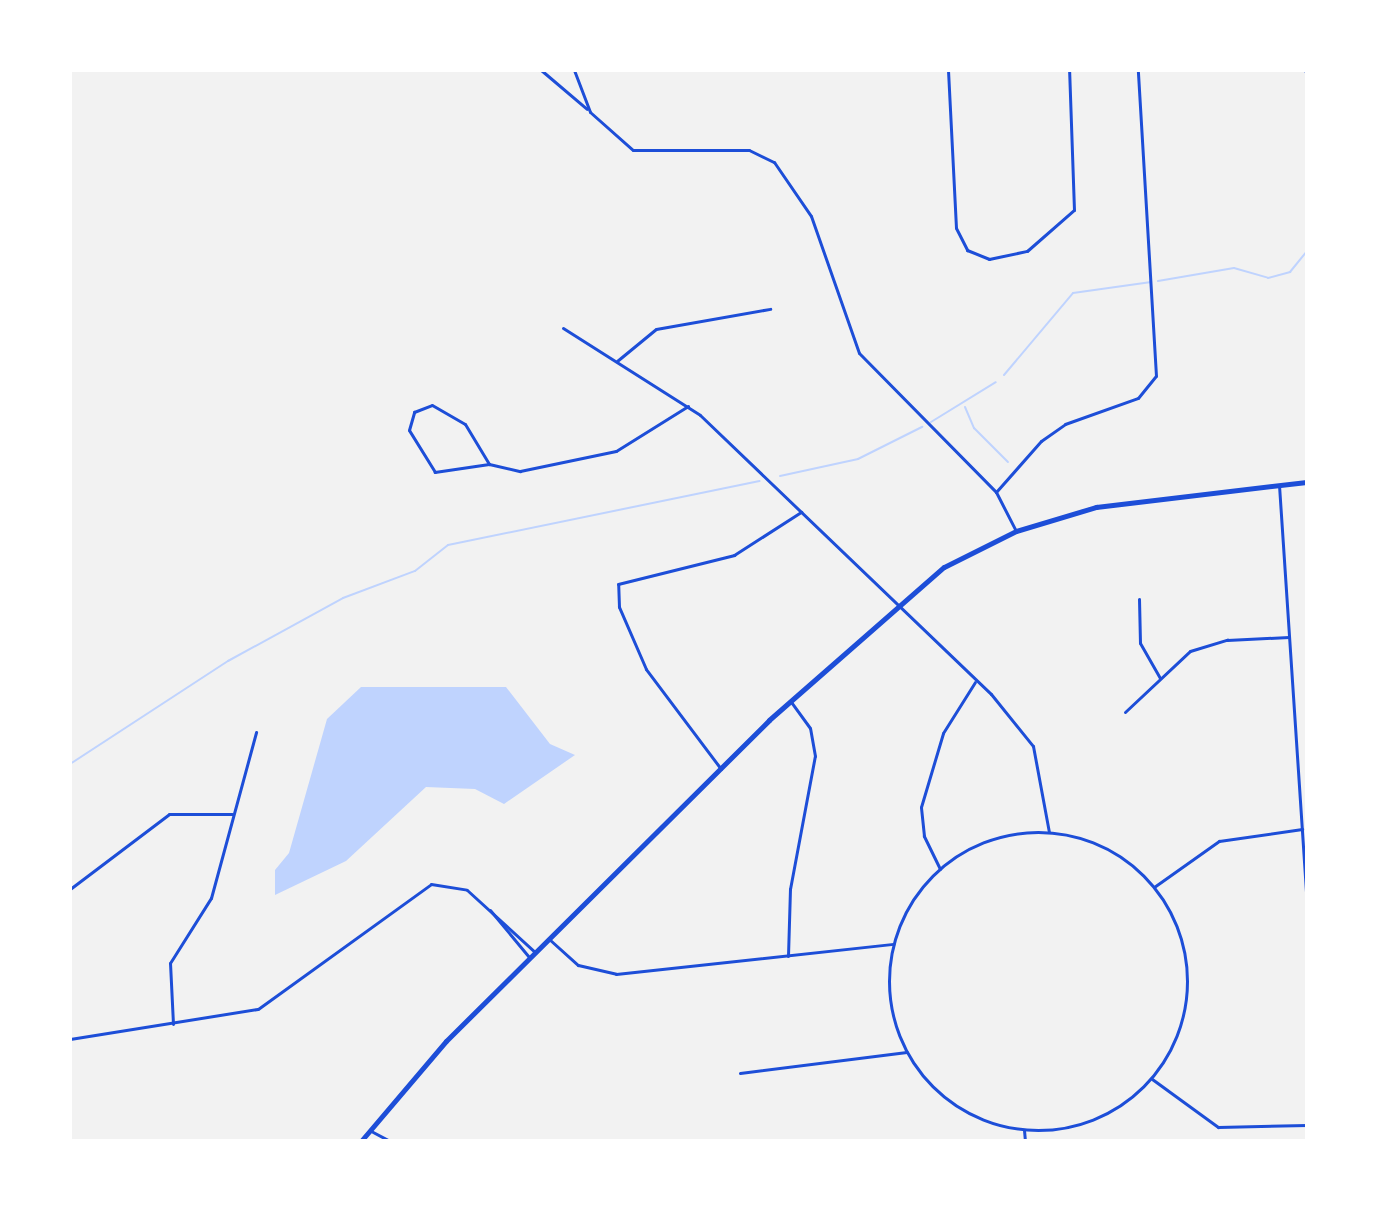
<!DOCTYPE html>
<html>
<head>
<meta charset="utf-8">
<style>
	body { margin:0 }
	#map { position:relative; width:1377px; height:1211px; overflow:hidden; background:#f2f2f2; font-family:Barlow,sans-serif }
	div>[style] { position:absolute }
	.water>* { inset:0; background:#bfd3fe }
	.stream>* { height:2px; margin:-1px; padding:0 1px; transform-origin:1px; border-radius:1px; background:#bfd3fe }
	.minor>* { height:3px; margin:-1.5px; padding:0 1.5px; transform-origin:1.5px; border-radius:1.5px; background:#1d4ed8 }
	.minor>.ring { margin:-1.5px; padding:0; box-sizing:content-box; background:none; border:3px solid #1d4ed8; border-radius:50% }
	.secondary>* { height:5px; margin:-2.5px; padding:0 2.5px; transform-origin:2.5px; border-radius:2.5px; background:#1d4ed8 }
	span { translate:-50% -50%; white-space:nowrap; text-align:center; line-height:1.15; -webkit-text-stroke:6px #fff; paint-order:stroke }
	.frame { position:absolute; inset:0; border:72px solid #fff; pointer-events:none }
</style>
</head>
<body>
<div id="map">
	<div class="water">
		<div style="clip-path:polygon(361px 687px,506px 687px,550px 744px,575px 755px,504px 804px,475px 789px,426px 787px,346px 861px,275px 895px,275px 870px,289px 853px,327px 719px)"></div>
	</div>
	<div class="stream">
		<div style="left:1158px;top:281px;width:77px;rotate:-9.7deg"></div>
		<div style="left:1234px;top:268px;width:35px;rotate:16deg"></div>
		<div style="left:1268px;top:278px;width:23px;rotate:-15deg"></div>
		<div style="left:1290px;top:272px;width:27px;rotate:-51deg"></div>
		<div style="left:1004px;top:375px;width:107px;rotate:-49.9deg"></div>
		<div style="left:1073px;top:293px;width:79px;rotate:-8deg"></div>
		<div style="left:965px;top:407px;width:23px;rotate:67deg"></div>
		<div style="left:974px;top:428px;width:48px;rotate:45deg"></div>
		<div style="left:931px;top:422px;width:76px;rotate:-31.6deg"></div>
		<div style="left:780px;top:476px;width:80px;rotate:-12.3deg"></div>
		<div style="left:858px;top:459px;width:72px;rotate:-26.6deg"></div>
		<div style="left:70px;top:764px;width:189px;rotate:-33.1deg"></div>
		<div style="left:228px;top:661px;width:131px;rotate:-28.7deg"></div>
		<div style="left:343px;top:598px;width:77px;rotate:-20.6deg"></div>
		<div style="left:415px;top:571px;width:42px;rotate:-38.2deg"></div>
		<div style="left:448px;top:545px;width:318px;rotate:-11.6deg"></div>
	</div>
	<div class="minor">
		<div style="left:541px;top:70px;width:60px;rotate:40.3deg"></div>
		<div style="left:574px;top:70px;width:45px;rotate:69.1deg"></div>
		<div style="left:590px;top:112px;width:57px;rotate:41.5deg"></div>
		<div style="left:633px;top:150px;width:116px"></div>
		<div style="left:749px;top:150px;width:28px;rotate:26deg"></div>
		<div style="left:774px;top:162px;width:65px;rotate:55.6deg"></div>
		<div style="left:811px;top:216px;width:145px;rotate:70.7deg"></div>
		<div style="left:859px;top:353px;width:195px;rotate:45.4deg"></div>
		<div style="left:996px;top:492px;width:44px;rotate:62.9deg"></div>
		<div style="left:948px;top:70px;width:158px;rotate:87.1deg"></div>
		<div style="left:956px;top:228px;width:25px;rotate:63deg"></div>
		<div style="left:967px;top:250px;width:24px;rotate:22deg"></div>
		<div style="left:989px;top:259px;width:39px;rotate:-12deg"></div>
		<div style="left:1027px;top:251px;width:62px;rotate:-41.1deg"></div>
		<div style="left:1074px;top:210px;width:140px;rotate:-92deg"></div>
		<div style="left:1305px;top:70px;width:5px;rotate:68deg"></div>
		<div style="left:563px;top:328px;width:162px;rotate:32.4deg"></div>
		<div style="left:700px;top:415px;width:403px;rotate:43.8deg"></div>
		<div style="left:991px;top:694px;width:67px;rotate:51.1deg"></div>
		<div style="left:1033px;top:746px;width:87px;rotate:79.5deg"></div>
		<div style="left:617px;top:361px;width:50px;rotate:-39.4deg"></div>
		<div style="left:656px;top:329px;width:116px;rotate:-10deg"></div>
		<div style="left:432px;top:405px;width:38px;rotate:30deg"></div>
		<div style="left:465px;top:424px;width:47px;rotate:59deg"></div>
		<div style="left:489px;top:464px;width:55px;rotate:171.6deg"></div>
		<div style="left:435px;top:472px;width:49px;rotate:-121.8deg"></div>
		<div style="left:409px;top:430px;width:19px;rotate:-74deg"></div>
		<div style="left:414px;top:412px;width:19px;rotate:-21deg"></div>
		<div style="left:489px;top:464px;width:32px;rotate:13deg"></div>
		<div style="left:520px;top:471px;width:98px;rotate:-11.8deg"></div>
		<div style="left:616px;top:451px;width:85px;rotate:-32deg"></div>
		<div style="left:1279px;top:485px;width:419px;rotate:86.2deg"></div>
		<div style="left:996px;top:492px;width:68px;rotate:-48.6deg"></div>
		<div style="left:1041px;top:441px;width:29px;rotate:-35deg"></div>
		<div style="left:1065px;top:424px;width:77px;rotate:-19.6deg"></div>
		<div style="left:1138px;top:398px;width:28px;rotate:-51deg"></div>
		<div style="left:1156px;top:376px;width:307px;rotate:-93.4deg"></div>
		<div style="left:1139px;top:599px;width:44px;rotate:88.7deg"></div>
		<div style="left:1140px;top:643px;width:40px;rotate:60.3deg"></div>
		<div style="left:1125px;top:712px;width:89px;rotate:-43.2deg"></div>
		<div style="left:1190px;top:651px;width:39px;rotate:-17deg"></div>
		<div style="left:1227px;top:640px;width:62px;rotate:-2.8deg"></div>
		<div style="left:721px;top:769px;width:125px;rotate:-126.9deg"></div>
		<div style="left:646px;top:669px;width:68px;rotate:-113.5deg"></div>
		<div style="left:619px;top:607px;width:23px;rotate:-92deg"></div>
		<div style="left:618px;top:584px;width:120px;rotate:-14deg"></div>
		<div style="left:734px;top:555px;width:80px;rotate:-32.7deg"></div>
		<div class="ring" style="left:889px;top:832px;width:295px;height:295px"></div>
		<div style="left:940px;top:869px;width:37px;rotate:-116deg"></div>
		<div style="left:924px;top:836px;width:29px;rotate:-96deg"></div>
		<div style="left:921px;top:807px;width:77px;rotate:-73.4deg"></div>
		<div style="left:943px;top:733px;width:60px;rotate:-57.9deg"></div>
		<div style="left:1154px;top:887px;width:80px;rotate:-35.3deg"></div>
		<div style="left:1219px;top:841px;width:84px;rotate:-8.2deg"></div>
		<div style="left:70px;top:889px;width:124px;rotate:-37.1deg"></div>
		<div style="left:169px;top:814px;width:63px"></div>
		<div style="left:490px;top:910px;width:61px;rotate:50.3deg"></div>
		<div style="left:549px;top:939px;width:39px;rotate:42deg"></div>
		<div style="left:578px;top:965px;width:39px;rotate:13deg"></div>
		<div style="left:616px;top:974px;width:279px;rotate:-6.2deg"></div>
		<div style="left:788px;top:956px;width:67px;rotate:-88.3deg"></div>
		<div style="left:790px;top:889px;width:135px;rotate:-79.4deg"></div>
		<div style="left:815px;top:756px;width:28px;rotate:-100deg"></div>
		<div style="left:810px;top:728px;width:32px;rotate:-126deg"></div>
		<div style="left:173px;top:1024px;width:61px;rotate:-92.8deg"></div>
		<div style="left:170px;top:963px;width:77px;rotate:-57.8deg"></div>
		<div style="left:211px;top:898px;width:172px;rotate:-74.8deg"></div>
		<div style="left:70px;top:1039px;width:190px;rotate:-9.1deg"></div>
		<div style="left:258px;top:1009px;width:213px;rotate:-35.8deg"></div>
		<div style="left:431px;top:884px;width:36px;rotate:9deg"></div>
		<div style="left:467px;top:890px;width:92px;rotate:42.4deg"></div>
		<div style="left:740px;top:1073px;width:168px;rotate:-7.2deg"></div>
		<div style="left:1152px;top:1079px;width:82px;rotate:36deg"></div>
		<div style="left:1218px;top:1127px;width:89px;rotate:-1.3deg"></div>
		<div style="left:1024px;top:1130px;width:11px;rotate:85deg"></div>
		<div style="left:371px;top:1131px;width:21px;rotate:28deg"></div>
	</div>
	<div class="secondary">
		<div style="left:361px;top:1141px;width:131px;rotate:-49.6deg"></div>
		<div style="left:446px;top:1041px;width:455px;rotate:-44.8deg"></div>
		<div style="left:769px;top:720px;width:232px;rotate:-41.2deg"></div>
		<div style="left:944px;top:567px;width:80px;rotate:-26.6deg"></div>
		<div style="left:1016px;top:531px;width:84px;rotate:-16.7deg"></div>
		<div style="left:1096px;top:507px;width:212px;rotate:-6.8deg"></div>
	</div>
	<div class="frame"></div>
</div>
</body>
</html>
